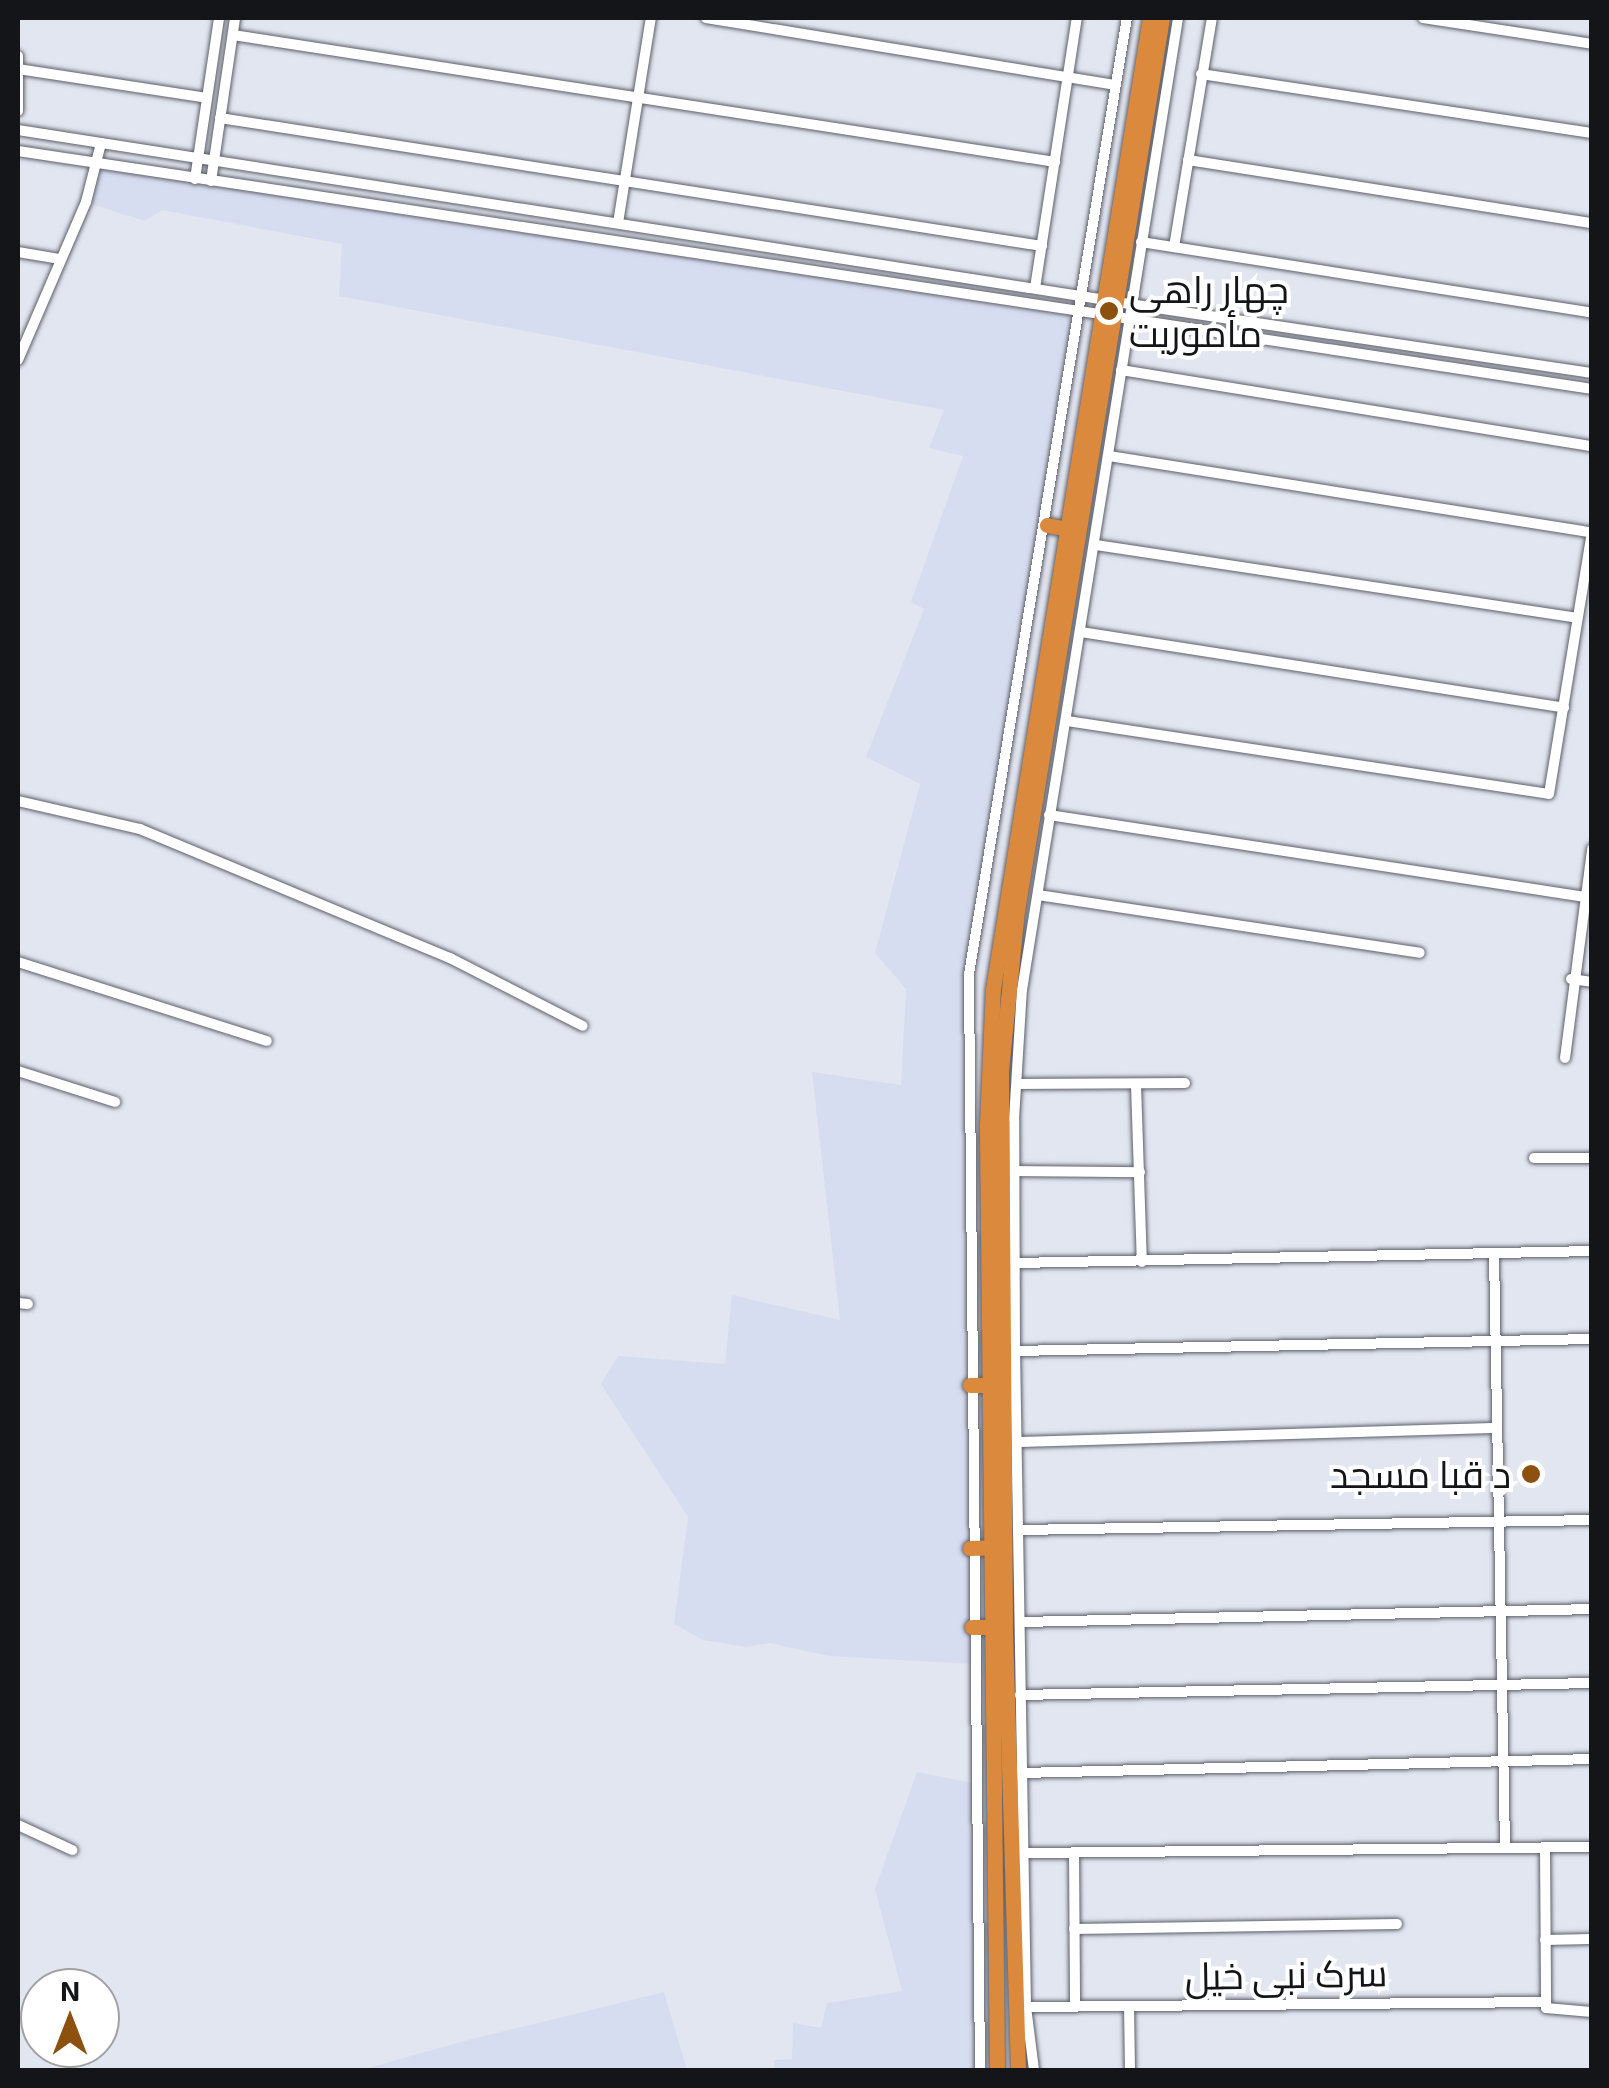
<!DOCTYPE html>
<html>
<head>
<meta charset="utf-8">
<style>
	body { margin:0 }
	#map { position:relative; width:1609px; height:2088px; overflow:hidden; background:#e2e6f1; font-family:"Exo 2",Cairo,sans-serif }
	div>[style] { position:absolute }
	.built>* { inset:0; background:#d7ddf0 }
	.roads { filter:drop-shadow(0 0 2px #5c5f69) drop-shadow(0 0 2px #5c5f69) }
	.minor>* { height:10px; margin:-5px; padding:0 5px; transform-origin:5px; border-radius:5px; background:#fff }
	.highway>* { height:15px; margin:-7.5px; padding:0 7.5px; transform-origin:7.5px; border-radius:7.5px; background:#db8a3d }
	.dots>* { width:28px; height:28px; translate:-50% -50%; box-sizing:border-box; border:5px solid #fff; border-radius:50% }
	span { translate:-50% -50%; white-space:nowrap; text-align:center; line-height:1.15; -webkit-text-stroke:8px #fff; paint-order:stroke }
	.poi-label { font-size:38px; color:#141519 }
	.left { translate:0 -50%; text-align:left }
	.right { translate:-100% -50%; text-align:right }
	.street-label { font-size:38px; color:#141519 }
	.frame { position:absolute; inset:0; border:20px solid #141519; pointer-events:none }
	.north { position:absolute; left:20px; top:1968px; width:100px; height:100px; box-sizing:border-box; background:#fff; border:2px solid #a1a1a3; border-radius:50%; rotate:0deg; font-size:28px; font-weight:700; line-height:40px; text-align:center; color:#141519 }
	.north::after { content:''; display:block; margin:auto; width:35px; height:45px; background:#8c500f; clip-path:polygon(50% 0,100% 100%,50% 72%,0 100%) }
</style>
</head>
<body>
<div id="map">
	<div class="built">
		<div style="clip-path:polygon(97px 164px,1081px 310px,969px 974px,972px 1664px,829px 1656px,769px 1643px,746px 1647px,703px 1640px,674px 1624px,688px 1517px,601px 1384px,618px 1356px,725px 1364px,732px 1295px,840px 1320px,812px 1072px,901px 1085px,906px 989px,875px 953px,920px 784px,866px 757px,924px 609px,911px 602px,963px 456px,929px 448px,944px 410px,339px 296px,342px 244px,162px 210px,145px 221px,122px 214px,86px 202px)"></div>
		<div style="clip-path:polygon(917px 1772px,977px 1784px,980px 2070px,775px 2070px,774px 2060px,792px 2059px,793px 2023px,821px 2028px,827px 2003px,902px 1991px,875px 1889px)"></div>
		<div style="clip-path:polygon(664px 1992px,687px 2070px,361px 2070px,464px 2041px)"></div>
	</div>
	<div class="roads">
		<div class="minor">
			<div style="left:706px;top:18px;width:414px;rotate:9.3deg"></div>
			<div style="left:1423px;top:18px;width:171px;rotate:8.7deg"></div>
			<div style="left:233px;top:35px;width:832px;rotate:8.78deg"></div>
			<div style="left:18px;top:56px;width:55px;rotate:90deg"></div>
			<div style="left:18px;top:69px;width:191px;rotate:8.7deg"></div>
			<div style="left:1201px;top:74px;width:395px;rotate:8.6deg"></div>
			<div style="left:220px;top:118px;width:832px;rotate:8.85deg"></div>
			<div style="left:18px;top:130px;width:1101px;rotate:8.88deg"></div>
			<div style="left:18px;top:151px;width:1100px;rotate:8.57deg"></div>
			<div style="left:1188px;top:160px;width:409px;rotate:8.9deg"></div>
			<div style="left:195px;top:179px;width:163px;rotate:-81.5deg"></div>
			<div style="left:211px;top:181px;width:165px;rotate:-81.6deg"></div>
			<div style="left:618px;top:223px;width:208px;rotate:-80.9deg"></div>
			<div style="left:1141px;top:242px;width:457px;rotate:8.9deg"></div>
			<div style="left:1174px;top:247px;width:232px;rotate:-80.6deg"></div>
			<div style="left:18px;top:252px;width:43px;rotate:9.5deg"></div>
			<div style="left:1035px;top:288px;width:273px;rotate:-81.2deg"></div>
			<div style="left:1123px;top:303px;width:474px;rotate:8.5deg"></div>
			<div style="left:1123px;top:318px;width:474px;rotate:8.6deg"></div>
			<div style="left:18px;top:360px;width:172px;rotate:-66.7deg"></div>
			<div style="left:86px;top:202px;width:61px;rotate:-75.7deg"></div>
			<div style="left:1121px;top:370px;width:477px;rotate:9.2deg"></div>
			<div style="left:1109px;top:456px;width:488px;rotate:9deg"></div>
			<div style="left:1096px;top:545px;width:487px;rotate:8.6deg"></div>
			<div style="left:1081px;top:632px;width:489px;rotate:8.9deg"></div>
			<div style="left:1067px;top:721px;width:487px;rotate:8.6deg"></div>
			<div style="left:1549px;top:794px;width:266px;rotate:-80.7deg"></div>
			<div style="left:18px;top:801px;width:125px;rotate:12.9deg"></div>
			<div style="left:140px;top:829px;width:336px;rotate:22.6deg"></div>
			<div style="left:450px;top:958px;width:149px;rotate:27.1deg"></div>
			<div style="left:1049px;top:815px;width:549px;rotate:8.69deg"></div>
			<div style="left:1038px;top:895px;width:386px;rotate:8.6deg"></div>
			<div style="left:18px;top:962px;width:261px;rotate:17.6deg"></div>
			<div style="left:1571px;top:979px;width:21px;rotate:8deg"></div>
			<div style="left:1565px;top:1058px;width:211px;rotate:-82.6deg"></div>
			<div style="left:18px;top:1071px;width:102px;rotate:17.7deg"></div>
			<div style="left:1017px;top:1084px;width:168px;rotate:-0.3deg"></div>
			<div style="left:1136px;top:1085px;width:177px;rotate:88.1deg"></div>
			<div style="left:1534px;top:1158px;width:58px"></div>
			<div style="left:1015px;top:1171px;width:125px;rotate:0.5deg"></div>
			<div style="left:1494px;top:1253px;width:595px;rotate:88.94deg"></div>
			<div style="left:1016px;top:1263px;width:576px;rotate:-1.19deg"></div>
			<div style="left:18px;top:1303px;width:10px;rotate:6deg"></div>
			<div style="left:1015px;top:1351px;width:577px;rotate:-1.19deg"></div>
			<div style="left:1017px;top:1442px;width:479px;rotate:-1.7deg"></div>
			<div style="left:1020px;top:1530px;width:572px;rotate:-1deg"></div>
			<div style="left:1021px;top:1622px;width:571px;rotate:-1.3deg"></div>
			<div style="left:1020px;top:1695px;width:572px;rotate:-1.2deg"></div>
			<div style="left:1021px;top:1773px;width:571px;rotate:-1.4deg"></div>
			<div style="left:18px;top:1825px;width:60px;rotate:24.8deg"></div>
			<div style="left:1545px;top:1848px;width:160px;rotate:89.6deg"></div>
			<div style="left:1546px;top:2008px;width:46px;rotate:5deg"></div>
			<div style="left:1074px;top:1852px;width:154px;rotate:89.6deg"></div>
			<div style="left:1025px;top:1853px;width:567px;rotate:-0.61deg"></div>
			<div style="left:1074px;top:1929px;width:323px;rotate:-0.9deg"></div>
			<div style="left:1545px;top:1940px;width:47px;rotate:-1.2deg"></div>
			<div style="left:1129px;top:2006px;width:64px;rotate:89.1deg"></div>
			<div style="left:1026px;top:2007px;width:520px;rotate:-0.55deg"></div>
			<div style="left:980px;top:2070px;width:1096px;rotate:-90.58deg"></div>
			<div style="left:969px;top:974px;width:969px;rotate:-80.62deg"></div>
			<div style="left:1034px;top:2070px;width:64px;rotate:-97.2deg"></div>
			<div style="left:1026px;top:2007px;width:656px;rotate:-90.96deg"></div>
			<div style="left:1015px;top:1351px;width:232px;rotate:-90.2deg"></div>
			<div style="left:1014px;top:1119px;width:129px;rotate:-86.5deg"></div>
			<div style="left:1022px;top:990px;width:984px;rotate:-80.88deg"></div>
		</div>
		<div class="highway">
			<div style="left:1047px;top:525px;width:21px;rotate:11deg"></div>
			<div style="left:970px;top:1385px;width:21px"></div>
			<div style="left:970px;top:1548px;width:23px;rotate:-2deg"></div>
			<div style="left:972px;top:1627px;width:22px"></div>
			<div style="left:997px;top:2070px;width:946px;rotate:-90.61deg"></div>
			<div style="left:987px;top:1124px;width:135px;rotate:-87.5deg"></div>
			<div style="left:993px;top:989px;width:984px;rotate:-80.82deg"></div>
			<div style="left:1018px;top:2070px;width:448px;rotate:-91.7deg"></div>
			<div style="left:1005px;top:1622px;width:552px;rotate:-90.42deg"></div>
			<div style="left:1001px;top:1070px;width:160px;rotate:-84.3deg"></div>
			<div style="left:1017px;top:911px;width:905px;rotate:-80.78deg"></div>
		</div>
	</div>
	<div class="dots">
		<div style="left:1109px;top:311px;background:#8c500f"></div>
		<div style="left:1531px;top:1474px;background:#8c500f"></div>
	</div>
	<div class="poi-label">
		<span class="left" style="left:1129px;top:311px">چهار راهی<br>مأموریت</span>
		<span class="right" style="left:1511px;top:1474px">د قبا مسجد</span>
	</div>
	<div class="street-label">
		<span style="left:1286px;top:1974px;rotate:-1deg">سرک نبی خیل</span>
	</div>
	<div class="frame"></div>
	<div class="north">N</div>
</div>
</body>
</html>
